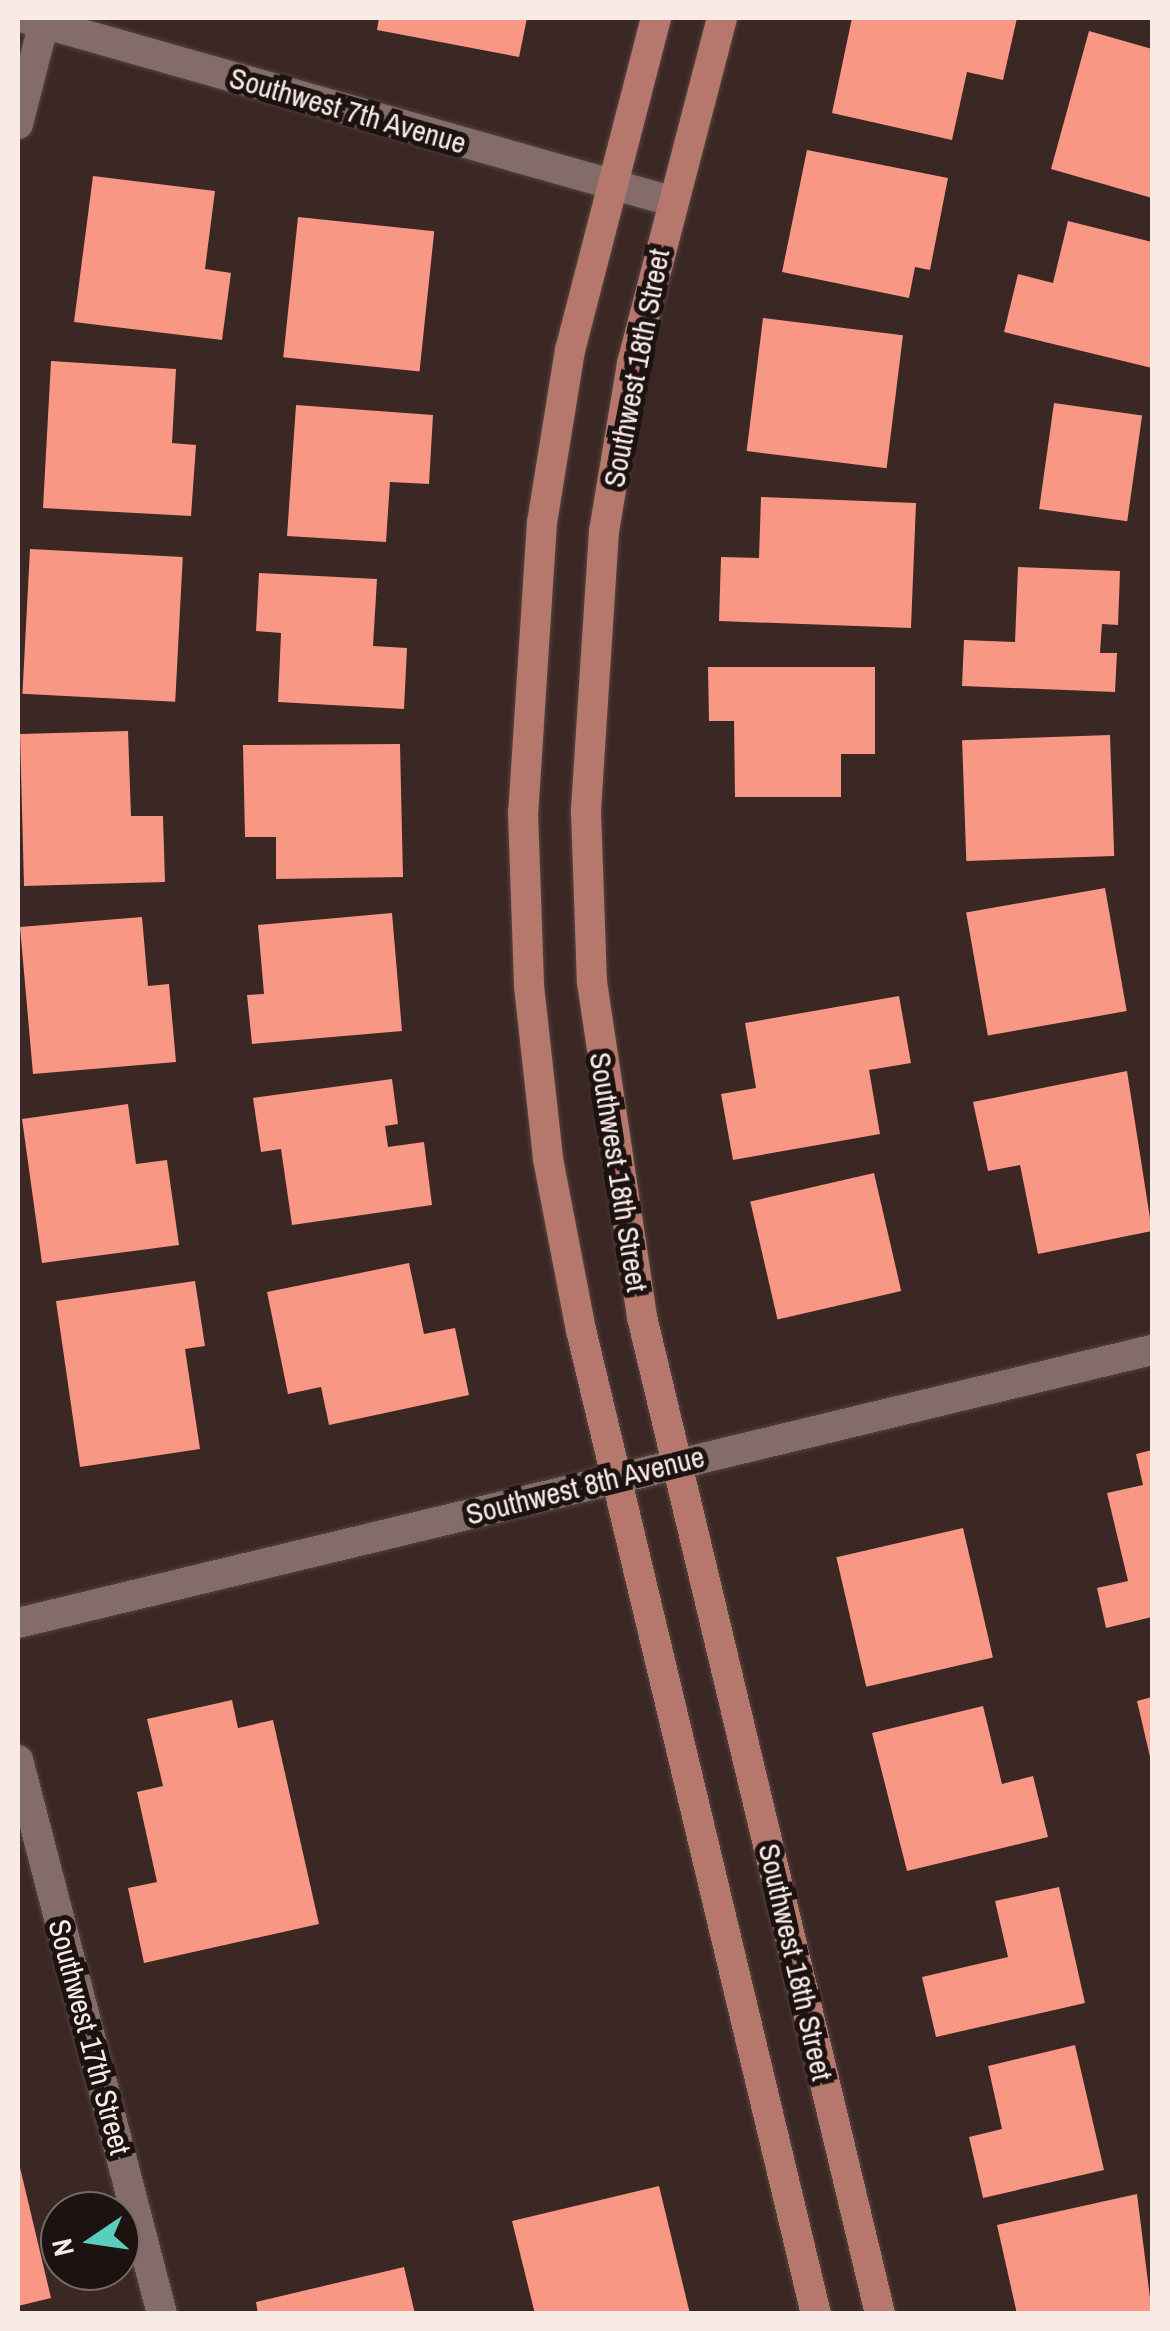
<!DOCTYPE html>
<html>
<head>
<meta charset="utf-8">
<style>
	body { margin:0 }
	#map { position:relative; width:1170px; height:2331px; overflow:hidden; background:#3b2723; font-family:"Archivo Narrow",sans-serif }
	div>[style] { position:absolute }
	.building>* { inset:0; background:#f79784; transform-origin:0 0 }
	.roads { filter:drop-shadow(0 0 2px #554441) drop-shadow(0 0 2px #554441) }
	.minor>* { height:30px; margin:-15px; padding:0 15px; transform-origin:15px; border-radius:15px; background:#846d68 }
	.major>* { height:30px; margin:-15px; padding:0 15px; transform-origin:15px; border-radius:15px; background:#b6786c }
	span { translate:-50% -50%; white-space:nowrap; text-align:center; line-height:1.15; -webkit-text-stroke:10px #1c1311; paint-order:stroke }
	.street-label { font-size:30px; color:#f8eae7 }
	.frame { position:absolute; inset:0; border:20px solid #f8eae7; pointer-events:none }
	.north { position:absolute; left:40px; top:2191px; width:100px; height:100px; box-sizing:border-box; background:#1c1311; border:2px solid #746967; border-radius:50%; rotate:257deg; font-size:28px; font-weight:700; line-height:40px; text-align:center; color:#f8eae7 }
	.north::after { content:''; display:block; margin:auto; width:35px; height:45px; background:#5acebc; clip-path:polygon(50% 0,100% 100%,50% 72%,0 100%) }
</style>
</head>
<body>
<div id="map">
	<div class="building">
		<div style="clip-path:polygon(379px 18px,527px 18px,519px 57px,377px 30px)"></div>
		<div style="clip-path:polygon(852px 18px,1017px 18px,1003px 80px,967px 72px,952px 140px,832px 113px)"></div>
		<div style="clip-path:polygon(1089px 31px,1152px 49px,1152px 198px,1051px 169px)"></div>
		<div style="clip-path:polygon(807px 150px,948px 178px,930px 270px,915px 267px,909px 298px,782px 272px)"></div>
		<div style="clip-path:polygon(93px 176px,215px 191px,205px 269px,231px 273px,222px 340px,74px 322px)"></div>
		<div style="left:298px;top:217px;width:137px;height:141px;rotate:6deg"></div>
		<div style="clip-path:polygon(1068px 221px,1152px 242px,1152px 368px,1004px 332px,1018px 274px,1053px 283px)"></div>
		<div style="left:763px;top:318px;width:141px;height:134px;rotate:7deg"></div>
		<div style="clip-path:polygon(51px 361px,176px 369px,172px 443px,196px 445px,191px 516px,43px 508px)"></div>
		<div style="left:1054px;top:403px;width:89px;height:107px;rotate:8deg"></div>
		<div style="clip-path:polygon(296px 405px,433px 415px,429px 484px,390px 482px,386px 542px,287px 536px)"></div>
		<div style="clip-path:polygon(761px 497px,916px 503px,911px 628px,719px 621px,721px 557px,759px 558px)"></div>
		<div style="left:30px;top:549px;width:153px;height:145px;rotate:3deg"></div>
		<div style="clip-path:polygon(1018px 567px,1120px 571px,1118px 625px,1102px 624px,1100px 653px,1117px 653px,1115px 692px,962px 686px,964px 640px,1015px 642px)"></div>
		<div style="clip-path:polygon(259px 573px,377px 579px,373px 646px,407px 648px,404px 709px,278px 702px,281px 633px,256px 631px)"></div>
		<div style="clip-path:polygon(708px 667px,875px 667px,875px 754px,841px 754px,841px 797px,735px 797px,734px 721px,709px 721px)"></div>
		<div style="clip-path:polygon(128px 731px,131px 816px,163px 816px,165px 882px,24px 886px,20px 734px)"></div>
		<div style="left:1110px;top:735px;width:121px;height:148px;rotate:88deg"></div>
		<div style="clip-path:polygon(400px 744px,403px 877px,276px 879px,276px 837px,245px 837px,243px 745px)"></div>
		<div style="left:1105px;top:888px;width:125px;height:141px;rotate:80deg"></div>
		<div style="clip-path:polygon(392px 913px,402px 1031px,252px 1044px,247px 995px,264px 994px,258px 925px)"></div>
		<div style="clip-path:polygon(142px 917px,148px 986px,169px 984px,176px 1062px,33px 1074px,20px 927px)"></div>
		<div style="clip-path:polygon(899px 996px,911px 1063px,869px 1070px,880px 1134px,733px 1160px,721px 1094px,756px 1088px,745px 1023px)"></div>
		<div style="clip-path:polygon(1127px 1071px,1152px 1231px,1038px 1254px,1020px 1165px,988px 1171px,973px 1102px)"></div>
		<div style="clip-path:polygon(392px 1079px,398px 1124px,385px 1126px,388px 1147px,424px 1142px,432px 1205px,292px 1225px,281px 1149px,261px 1152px,253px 1098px)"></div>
		<div style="clip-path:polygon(128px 1104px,136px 1164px,167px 1160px,179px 1245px,42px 1263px,22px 1119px)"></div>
		<div style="left:874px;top:1173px;width:121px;height:127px;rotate:77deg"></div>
		<div style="clip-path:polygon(409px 1263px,424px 1334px,455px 1328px,469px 1395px,329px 1425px,321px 1387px,288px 1394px,267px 1292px)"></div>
		<div style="clip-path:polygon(195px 1281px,205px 1346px,185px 1349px,200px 1449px,80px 1467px,56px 1301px)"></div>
		<div style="clip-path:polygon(1152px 1450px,1152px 1617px,1106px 1628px,1097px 1588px,1128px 1581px,1107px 1493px,1143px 1485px,1136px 1454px)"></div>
		<div style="left:963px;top:1528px;width:133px;height:130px;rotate:77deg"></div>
		<div style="clip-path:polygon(1152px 1697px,1152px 1761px,1151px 1761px,1137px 1701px)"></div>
		<div style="clip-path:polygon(232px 1700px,238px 1728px,273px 1720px,319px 1924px,144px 1963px,128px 1888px,157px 1882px,137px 1792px,163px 1786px,147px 1719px)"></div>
		<div style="clip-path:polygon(983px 1706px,1002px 1784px,1033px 1776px,1048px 1837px,907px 1871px,872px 1733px)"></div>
		<div style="clip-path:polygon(1059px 1887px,1085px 2003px,936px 2037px,922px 1977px,1008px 1957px,995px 1901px)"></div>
		<div style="clip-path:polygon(1075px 2045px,1104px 2170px,983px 2198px,969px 2137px,1002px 2129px,988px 2066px)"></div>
		<div style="clip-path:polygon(18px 2159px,51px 2298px,18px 2306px)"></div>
		<div style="clip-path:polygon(659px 2186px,690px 2314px,535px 2314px,512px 2221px)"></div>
		<div style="clip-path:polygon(1137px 2194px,1152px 2314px,1017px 2314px,997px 2225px)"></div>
		<div style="clip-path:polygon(404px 2267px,415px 2314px,258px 2314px,256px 2302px)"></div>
	</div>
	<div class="roads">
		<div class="minor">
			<div style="left:25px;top:18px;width:671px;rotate:15.82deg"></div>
			<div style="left:18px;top:124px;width:109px;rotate:-75.7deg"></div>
			<div style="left:18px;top:1623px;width:1166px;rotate:-13.54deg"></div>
			<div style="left:18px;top:1760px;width:572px;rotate:75.43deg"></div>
		</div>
		<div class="major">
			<div style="left:656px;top:18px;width:343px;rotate:104.5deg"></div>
			<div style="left:570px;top:350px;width:174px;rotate:99.2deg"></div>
			<div style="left:542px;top:522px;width:291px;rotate:93.7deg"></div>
			<div style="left:523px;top:812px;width:174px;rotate:88deg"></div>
			<div style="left:529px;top:986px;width:174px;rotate:83.7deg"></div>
			<div style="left:548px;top:1159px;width:174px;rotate:79.1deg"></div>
			<div style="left:581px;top:1330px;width:1012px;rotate:76.57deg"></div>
			<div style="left:722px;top:18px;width:358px;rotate:104.6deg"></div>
			<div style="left:632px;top:364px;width:169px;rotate:99.5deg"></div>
			<div style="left:604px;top:531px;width:282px;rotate:93.7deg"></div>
			<div style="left:586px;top:812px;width:170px;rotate:88deg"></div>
			<div style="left:592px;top:982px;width:339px;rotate:81.5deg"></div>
			<div style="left:642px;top:1317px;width:1025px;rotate:76.57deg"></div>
		</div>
	</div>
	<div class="street-label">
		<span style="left:348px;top:110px;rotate:16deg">Southwest 7th Avenue</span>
		<span style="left:636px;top:368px;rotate:-79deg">Southwest 18th Street</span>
		<span style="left:619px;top:1172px;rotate:81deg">Southwest 18th Street</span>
		<span style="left:585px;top:1485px;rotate:-14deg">Southwest 8th Avenue</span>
		<span style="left:796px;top:1962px;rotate:77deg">Southwest 18th Street</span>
		<span style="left:90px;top:2037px;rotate:75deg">Southwest 17th Street</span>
	</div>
	<div class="frame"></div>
	<div class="north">N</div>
</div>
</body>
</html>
